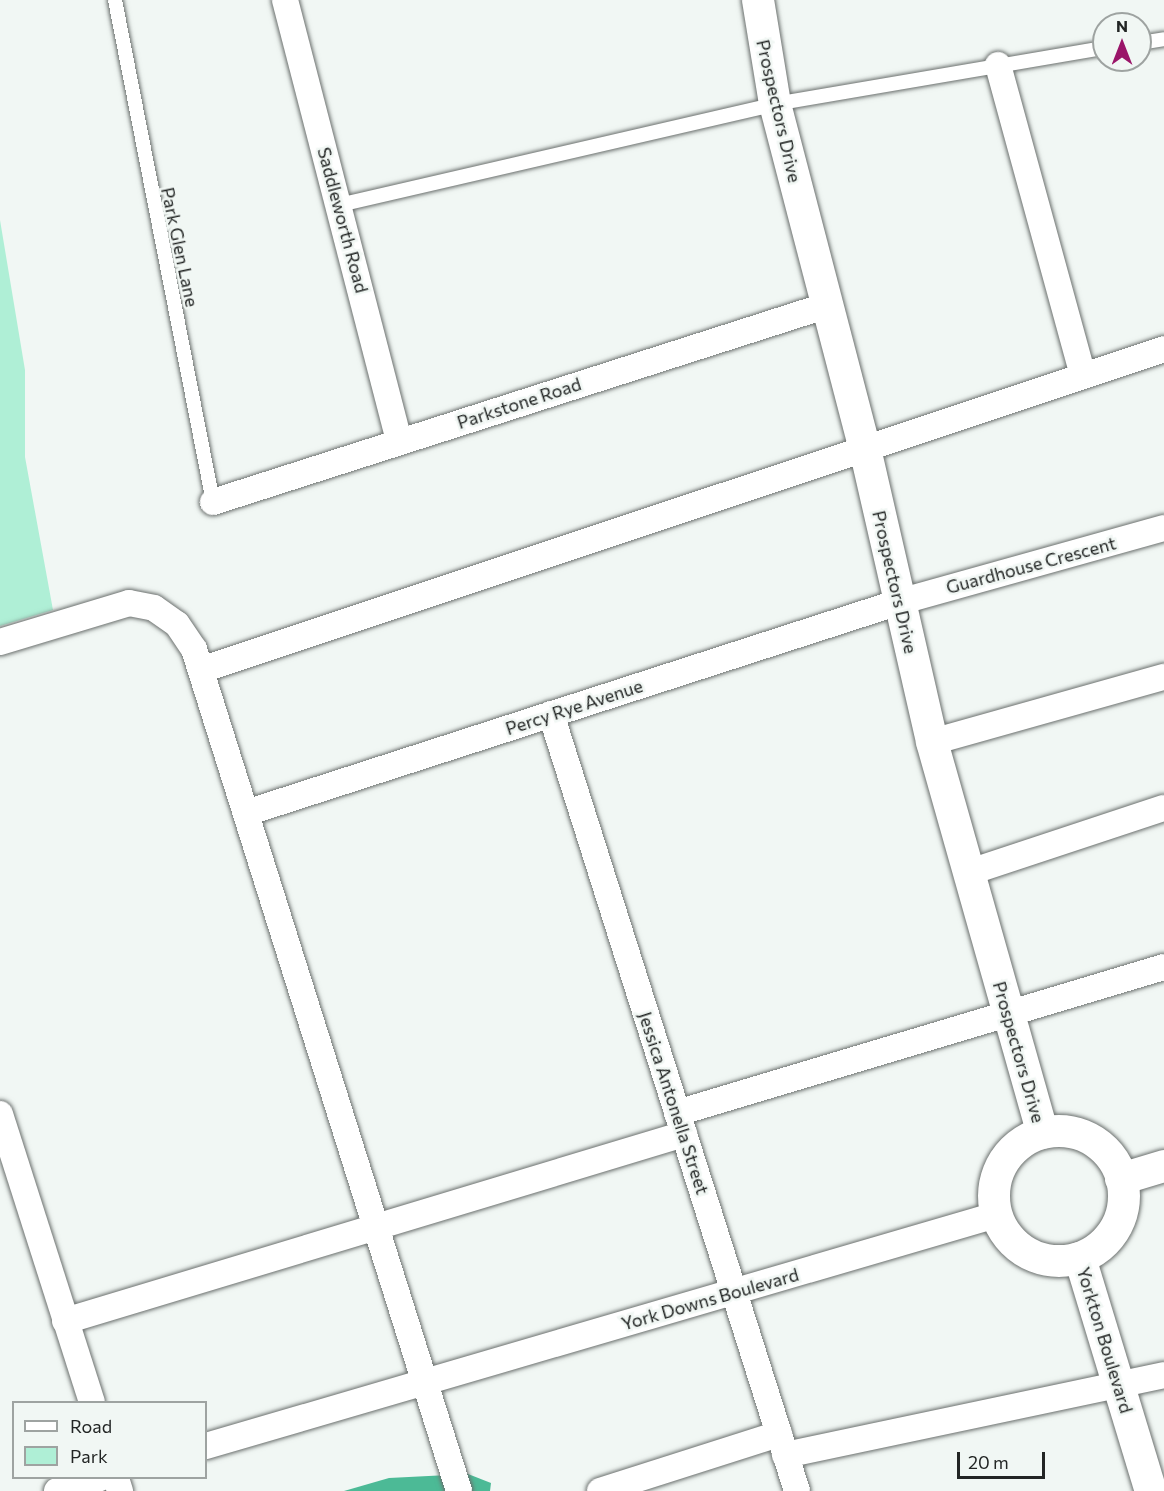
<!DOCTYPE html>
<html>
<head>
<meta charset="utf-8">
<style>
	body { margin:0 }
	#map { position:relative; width:1164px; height:1491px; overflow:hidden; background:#f1f7f4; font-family:Commissioner,sans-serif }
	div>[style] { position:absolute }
	.green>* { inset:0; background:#afefd6 }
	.water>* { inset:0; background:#4cba96 }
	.roads { filter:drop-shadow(0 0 2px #6b706e) drop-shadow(0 0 2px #6b706e) }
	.service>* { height:14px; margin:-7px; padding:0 7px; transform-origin:7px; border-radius:7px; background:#fff }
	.minor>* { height:26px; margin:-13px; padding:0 13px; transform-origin:13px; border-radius:13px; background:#fff }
	.tertiary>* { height:32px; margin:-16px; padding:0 16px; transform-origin:16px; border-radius:16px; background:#fff }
	.tertiary>.ring { margin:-16px; padding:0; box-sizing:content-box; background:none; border:32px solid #fff; border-radius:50% }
	span { translate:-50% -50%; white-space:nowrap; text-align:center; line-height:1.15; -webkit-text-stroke:5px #f1f7f4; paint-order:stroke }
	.street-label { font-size:18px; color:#222524 }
	.legend { position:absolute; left:12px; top:1401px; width:195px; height:78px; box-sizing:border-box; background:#f1f7f4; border:2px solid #9ea3a1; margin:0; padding:8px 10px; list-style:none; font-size:18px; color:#222524 }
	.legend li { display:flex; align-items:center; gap:12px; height:30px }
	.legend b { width:30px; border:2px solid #9ea3a1 }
	.north { position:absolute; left:1092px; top:12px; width:60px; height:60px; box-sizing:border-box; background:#f1f7f4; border:2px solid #9ea3a1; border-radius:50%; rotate:0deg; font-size:16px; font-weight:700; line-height:24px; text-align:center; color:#222524 }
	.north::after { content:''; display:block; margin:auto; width:21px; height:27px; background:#9a1569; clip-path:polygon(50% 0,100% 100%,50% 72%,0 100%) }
	.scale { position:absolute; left:957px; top:1452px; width:88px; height:27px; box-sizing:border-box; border:3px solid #222524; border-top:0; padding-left:8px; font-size:18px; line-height:21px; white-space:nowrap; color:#222524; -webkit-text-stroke:4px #f1f7f4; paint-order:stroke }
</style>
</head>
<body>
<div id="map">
	<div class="green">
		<div style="clip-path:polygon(0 220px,25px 370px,25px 457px,53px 610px,0 626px)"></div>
	</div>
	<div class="water">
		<div style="clip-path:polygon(468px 1474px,491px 1483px,490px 1491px,344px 1491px,389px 1478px)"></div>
	</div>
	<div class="roads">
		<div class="service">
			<div style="left:115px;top:0;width:511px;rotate:78.95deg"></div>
			<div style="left:1140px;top:43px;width:24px;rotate:-9deg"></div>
			<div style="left:339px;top:205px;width:448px;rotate:-13deg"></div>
			<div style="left:775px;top:104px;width:334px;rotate:-9.7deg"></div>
		</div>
		<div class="minor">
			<div style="left:285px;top:0;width:455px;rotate:75.5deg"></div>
			<div style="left:998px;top:65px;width:322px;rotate:74.7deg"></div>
			<div style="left:213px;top:502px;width:643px;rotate:-17.76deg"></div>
			<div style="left:0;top:642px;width:135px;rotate:-16.8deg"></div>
			<div style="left:129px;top:603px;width:25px;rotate:11deg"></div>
			<div style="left:154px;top:608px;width:28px;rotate:35deg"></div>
			<div style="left:177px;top:624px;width:30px;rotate:56deg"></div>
			<div style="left:194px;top:649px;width:883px;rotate:72.53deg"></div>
			<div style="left:201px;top:670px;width:1015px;rotate:-18.43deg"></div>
			<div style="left:551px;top:714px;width:815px;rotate:72.43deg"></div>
			<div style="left:932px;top:742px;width:241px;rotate:-15.7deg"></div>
			<div style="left:249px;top:812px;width:683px;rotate:-17.9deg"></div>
			<div style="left:899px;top:602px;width:275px;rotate:-15.6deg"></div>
			<div style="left:967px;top:873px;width:207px;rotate:-18.3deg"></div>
			<div style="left:677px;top:1113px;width:508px;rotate:-16.69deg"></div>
			<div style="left:0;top:1114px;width:302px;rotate:72.3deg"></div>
			<div style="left:65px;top:1321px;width:647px;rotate:-16.81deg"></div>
			<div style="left:206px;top:1446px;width:823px;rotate:-16.3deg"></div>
			<div style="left:785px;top:1455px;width:387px;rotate:-11.9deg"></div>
			<div style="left:116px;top:1478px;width:14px;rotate:73deg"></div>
			<div style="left:57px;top:1491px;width:45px;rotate:-16.8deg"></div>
			<div style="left:600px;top:1491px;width:188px;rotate:-17.7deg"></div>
		</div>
		<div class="tertiary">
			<div style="left:758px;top:0;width:105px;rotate:80.7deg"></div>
			<div style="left:775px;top:104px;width:361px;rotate:75.4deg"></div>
			<div style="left:866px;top:453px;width:296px;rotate:77.1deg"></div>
			<div style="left:932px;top:742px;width:406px;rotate:74.2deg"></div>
			<div class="ring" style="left:994px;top:1131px;width:98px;height:98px"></div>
			<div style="left:1121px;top:1179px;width:45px;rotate:-16.8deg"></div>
			<div style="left:1080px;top:1258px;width:244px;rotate:73.1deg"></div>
		</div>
	</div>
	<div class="street-label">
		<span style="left:779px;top:111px;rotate:77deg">Prospectors Drive</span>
		<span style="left:343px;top:220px;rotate:75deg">Saddleworth Road</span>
		<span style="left:180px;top:247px;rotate:78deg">Park Glen Lane</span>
		<span style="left:519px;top:403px;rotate:-18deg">Parkstone Road</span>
		<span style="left:1031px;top:565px;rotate:-15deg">Guardhouse Crescent</span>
		<span style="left:895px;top:582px;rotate:77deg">Prospectors Drive</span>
		<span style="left:574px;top:707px;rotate:-18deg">Percy Rye Avenue</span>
		<span style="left:1019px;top:1052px;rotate:74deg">Prospectors Drive</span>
		<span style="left:674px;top:1103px;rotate:72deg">Jessica Antonella Street</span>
		<span style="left:710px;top:1299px;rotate:-16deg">York Downs Boulevard</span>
		<span style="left:1105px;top:1340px;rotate:73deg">Yorkton Boulevard</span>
	</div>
	<ul class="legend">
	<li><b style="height:8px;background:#fff"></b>Road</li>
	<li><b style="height:16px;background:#afefd6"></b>Park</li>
	</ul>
	<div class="north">N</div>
	<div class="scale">20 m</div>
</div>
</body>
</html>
